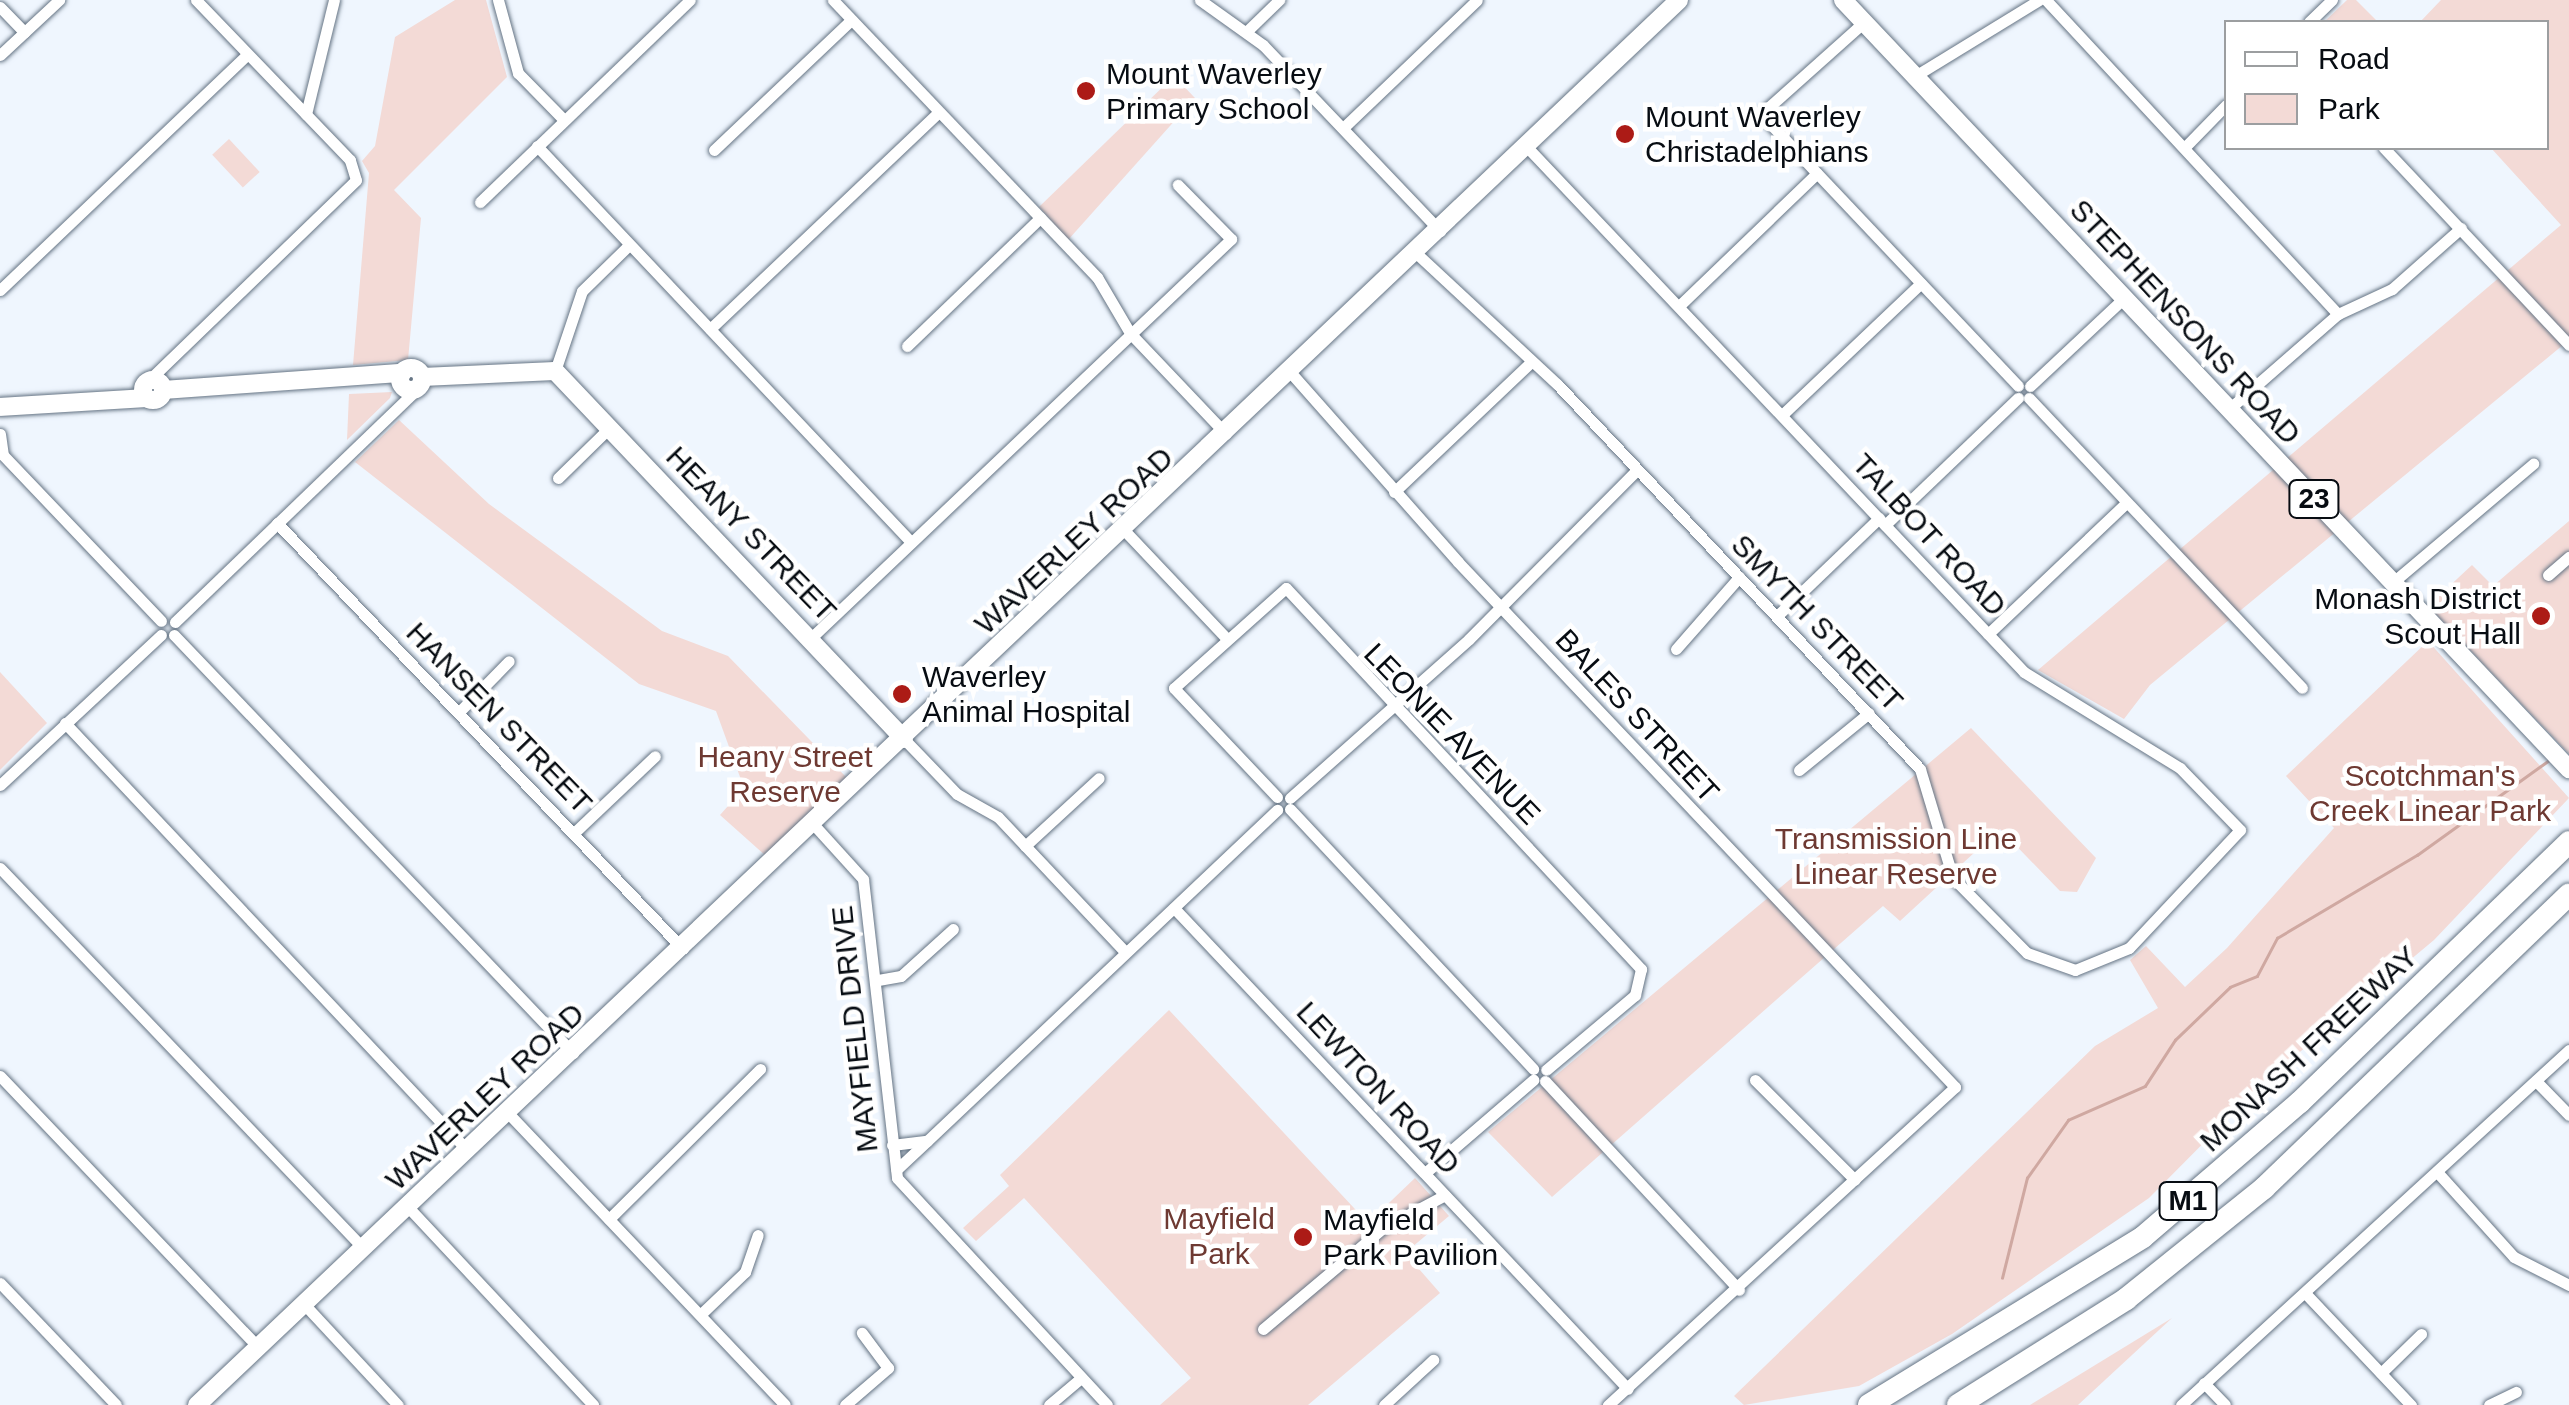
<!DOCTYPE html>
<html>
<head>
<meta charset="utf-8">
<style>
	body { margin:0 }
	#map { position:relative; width:2569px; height:1405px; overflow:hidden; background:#eff6fe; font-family:Arial,sans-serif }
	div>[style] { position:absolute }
	.green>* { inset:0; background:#f3dad6; transform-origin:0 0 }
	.stream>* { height:2.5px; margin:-1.25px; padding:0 1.25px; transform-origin:1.25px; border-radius:1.25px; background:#cfa8a1 }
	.roads { filter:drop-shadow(0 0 2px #647383) drop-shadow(0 0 2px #647383) }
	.street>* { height:11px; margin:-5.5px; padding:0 5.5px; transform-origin:5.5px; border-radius:5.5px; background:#fff }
	.secondary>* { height:18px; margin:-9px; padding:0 9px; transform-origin:9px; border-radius:9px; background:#fff }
	.secondary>.ring { margin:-9px; padding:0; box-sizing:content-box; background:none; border:18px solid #fff; border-radius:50% }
	.primary>* { height:18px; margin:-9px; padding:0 9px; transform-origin:9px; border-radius:9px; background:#fff }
	.highway>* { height:22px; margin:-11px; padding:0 11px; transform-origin:11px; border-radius:11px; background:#fff }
	.dots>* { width:28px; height:28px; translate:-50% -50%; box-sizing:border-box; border:5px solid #fff; border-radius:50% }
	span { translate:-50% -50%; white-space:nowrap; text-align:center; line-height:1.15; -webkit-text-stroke:9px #fff; paint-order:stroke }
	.shield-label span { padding:2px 8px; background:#fff; border:2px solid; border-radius:8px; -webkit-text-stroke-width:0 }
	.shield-label { font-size:28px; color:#070c12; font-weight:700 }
	.poi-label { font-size:30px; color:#070c12 }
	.left { translate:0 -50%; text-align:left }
	.right { translate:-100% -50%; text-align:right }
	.street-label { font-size:30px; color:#070c12 }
	.park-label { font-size:30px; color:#6e3932 }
	.legend { position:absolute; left:2224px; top:20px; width:325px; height:130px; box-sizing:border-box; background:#fff; border:2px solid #9c9ea0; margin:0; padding:12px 18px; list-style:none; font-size:30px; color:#070c12 }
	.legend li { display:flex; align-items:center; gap:20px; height:50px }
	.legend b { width:50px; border:2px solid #9c9ea0 }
</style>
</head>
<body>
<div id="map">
	<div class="green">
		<div style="clip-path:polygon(455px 0,486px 0,507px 77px,394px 190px,421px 218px,408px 360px,353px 365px,369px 173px,362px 161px,375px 146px,395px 37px)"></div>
		<div style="clip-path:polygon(2347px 0,2356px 0,2378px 22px,2324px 22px)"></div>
		<div style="clip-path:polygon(2441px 0,2569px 0,2569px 340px,2150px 685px,2124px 719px,2038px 670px,2561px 225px,2491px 148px,2546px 148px,2546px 22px,2420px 22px)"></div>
		<div style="clip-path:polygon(1174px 76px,1195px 98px,1068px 240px,1039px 207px)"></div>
		<div style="left:229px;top:139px;width:45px;height:23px;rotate:47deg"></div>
		<div style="clip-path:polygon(392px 392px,390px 398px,347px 440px,349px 394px)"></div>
		<div style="clip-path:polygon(399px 420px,489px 504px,662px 631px,728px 656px,848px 779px,767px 857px,720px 815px,744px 788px,716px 711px,639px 684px,355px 462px)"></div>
		<div style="clip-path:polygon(2569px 521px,2569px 754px,2428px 606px,2472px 565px,2493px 586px)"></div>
		<div style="clip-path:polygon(2428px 641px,2569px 798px,2434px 940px,2264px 1082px,2149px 1198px,1952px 1334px,1859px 1386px,1744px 1405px,1734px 1396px,2095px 1046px,2158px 1008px,2130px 960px,2146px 946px,2185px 987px,2227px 948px,2334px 828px,2286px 776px)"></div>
		<div style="clip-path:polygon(0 672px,47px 723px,0 770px)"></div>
		<div style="clip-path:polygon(1971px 728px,2096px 858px,2077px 892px,2060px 891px,2000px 829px,1900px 921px,1883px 906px,1552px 1197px,1488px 1132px)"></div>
		<div style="clip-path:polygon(1169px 1010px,1368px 1223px,1415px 1178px,1449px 1216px,1405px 1253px,1440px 1293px,1308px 1405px,1160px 1405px,1191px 1378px,1024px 1198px,976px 1241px,963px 1228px,1009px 1186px,1000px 1175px)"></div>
		<div style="clip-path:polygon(2172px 1318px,2078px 1405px,2030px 1405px)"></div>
	</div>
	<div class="stream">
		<div style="left:2002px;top:1278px;width:103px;rotate:-76deg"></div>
		<div style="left:2027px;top:1178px;width:71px;rotate:-54.7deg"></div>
		<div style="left:2068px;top:1120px;width:84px;rotate:-23.8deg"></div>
		<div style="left:2145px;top:1086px;width:55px;rotate:-56.9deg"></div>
		<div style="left:2175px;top:1040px;width:76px;rotate:-43.9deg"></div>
		<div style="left:2230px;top:987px;width:29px;rotate:-22deg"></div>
		<div style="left:2257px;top:976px;width:43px;rotate:-62.2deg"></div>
		<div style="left:2277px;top:938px;width:163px;rotate:-30.7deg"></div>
		<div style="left:2417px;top:855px;width:161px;rotate:-35.7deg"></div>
	</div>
	<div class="roads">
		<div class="street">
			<div style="left:498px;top:0;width:76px;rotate:74.7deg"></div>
			<div style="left:518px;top:73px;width:66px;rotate:45.6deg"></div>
			<div style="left:833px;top:0;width:383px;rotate:46.4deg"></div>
			<div style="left:1097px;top:277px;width:65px;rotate:59.5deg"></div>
			<div style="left:1130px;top:333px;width:139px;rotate:46.5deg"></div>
			<div style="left:1200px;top:0;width:77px;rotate:35.5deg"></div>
			<div style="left:1263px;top:45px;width:257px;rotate:46.4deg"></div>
			<div style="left:2046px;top:0;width:429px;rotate:47.1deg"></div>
			<div style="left:0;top:7px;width:35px;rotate:46deg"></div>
			<div style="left:1864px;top:22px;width:138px;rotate:138.2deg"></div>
			<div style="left:1761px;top:114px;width:374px;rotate:46.6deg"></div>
			<div style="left:2309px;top:22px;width:32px;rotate:-44deg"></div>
			<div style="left:1247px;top:31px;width:45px;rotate:-44.1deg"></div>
			<div style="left:0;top:55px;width:81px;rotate:-43deg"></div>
			<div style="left:1915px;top:76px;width:145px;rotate:-31.5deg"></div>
			<div style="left:306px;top:114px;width:117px;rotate:-76.2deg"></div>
			<div style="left:1343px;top:128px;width:185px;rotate:-43.7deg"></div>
			<div style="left:537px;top:146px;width:545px;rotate:46.64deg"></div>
			<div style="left:2185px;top:147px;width:59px;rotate:-45.7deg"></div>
			<div style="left:2384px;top:148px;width:270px;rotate:46.8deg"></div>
			<div style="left:714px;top:150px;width:189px;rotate:-43.5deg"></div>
			<div style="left:480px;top:202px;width:291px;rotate:-43.9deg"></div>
			<div style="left:1416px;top:253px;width:192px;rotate:42.9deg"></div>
			<div style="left:1557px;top:384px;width:529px;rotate:46.68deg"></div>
			<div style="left:1920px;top:769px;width:114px;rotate:73.2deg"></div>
			<div style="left:1953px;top:878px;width:105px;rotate:45.4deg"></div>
			<div style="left:2027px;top:953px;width:51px;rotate:19.5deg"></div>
			<div style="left:2075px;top:970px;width:58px;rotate:-22.2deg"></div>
			<div style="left:2129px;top:948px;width:162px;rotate:-46.8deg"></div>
			<div style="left:2240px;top:830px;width:86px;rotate:-134.1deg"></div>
			<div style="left:2180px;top:768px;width:183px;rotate:-148.4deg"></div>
			<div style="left:2024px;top:672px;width:723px;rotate:-133.43deg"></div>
			<div style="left:0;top:290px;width:341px;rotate:-43.6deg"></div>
			<div style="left:1680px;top:305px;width:190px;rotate:-43.9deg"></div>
			<div style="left:710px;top:329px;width:315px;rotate:-43.5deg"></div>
			<div style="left:907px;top:346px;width:185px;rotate:-43.9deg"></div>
			<div style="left:555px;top:371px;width:84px;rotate:-71.4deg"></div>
			<div style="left:582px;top:291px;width:66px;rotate:-44.4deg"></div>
			<div style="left:1291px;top:373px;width:252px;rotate:48.5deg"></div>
			<div style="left:1458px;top:562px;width:723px;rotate:46.57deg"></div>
			<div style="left:1955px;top:1087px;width:471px;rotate:137.5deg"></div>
			<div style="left:148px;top:381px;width:289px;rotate:-44deg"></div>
			<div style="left:356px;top:180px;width:21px;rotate:-107deg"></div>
			<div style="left:350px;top:160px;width:222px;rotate:-133.9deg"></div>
			<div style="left:2030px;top:386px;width:129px;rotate:-43.1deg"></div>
			<div style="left:2029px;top:398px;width:398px;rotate:46.7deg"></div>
			<div style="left:2229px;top:409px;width:145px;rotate:-41.1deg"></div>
			<div style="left:2338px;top:314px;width:60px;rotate:-24.8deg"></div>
			<div style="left:2392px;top:289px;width:92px;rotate:-41.5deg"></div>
			<div style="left:1783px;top:414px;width:190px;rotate:-43.5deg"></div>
			<div style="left:0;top:434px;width:21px;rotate:82deg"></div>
			<div style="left:3px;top:455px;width:229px;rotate:46.4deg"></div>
			<div style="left:558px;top:478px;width:71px;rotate:-44.4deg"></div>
			<div style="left:1394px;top:492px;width:190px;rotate:-43.5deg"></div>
			<div style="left:277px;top:523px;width:588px;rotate:46.38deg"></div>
			<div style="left:1885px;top:525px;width:184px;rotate:-43.7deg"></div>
			<div style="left:1124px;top:530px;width:150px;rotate:46.6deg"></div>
			<div style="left:2548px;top:575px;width:28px;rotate:-41deg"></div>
			<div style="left:2392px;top:583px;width:185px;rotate:-40.2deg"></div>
			<div style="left:1778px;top:615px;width:140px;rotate:-43.8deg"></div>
			<div style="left:175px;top:622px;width:340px;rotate:-43.9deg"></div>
			<div style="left:1988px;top:634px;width:190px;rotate:-43.5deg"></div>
			<div style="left:174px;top:635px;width:578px;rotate:46.33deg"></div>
			<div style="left:812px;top:637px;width:578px;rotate:-43.53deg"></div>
			<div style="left:1231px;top:239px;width:76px;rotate:-134.5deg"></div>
			<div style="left:1676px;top:649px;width:96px;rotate:-48.8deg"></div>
			<div style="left:459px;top:712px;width:71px;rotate:-45.6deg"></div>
			<div style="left:65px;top:723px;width:588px;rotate:46.72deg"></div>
			<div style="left:904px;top:739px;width:76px;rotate:46.1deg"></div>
			<div style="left:957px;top:794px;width:47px;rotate:29.3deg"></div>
			<div style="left:998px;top:817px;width:185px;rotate:46.7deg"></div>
			<div style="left:1799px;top:770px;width:90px;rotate:-39.2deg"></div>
			<div style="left:0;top:785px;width:220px;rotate:-43deg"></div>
			<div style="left:1277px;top:797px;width:150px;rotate:-133.4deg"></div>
			<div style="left:1174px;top:688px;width:150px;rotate:-41.8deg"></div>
			<div style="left:1286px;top:588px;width:521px;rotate:47.02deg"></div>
			<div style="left:1641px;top:969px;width:27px;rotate:103deg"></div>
			<div style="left:1635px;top:995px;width:116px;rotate:139.9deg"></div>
			<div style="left:1290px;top:798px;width:239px;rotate:-41.6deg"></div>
			<div style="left:1469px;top:639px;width:238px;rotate:-45.2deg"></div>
			<div style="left:1290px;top:809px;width:356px;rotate:46.9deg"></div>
			<div style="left:814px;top:825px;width:73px;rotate:47.8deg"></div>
			<div style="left:863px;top:879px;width:301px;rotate:83.5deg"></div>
			<div style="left:897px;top:1178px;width:309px;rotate:47.2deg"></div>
			<div style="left:575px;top:832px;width:110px;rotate:-43.5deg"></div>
			<div style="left:1025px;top:846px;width:100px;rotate:-42.6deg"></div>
			<div style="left:0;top:868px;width:527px;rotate:46.31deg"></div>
			<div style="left:1174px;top:908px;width:661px;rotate:46.65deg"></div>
			<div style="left:878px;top:980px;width:23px;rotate:-10deg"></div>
			<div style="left:901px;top:976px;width:70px;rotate:-42.1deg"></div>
			<div style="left:0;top:1076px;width:374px;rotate:46.4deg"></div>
			<div style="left:1755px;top:1080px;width:141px;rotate:45deg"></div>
			<div style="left:1545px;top:1081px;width:285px;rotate:47.1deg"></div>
			<div style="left:2536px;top:1081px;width:47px;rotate:45.9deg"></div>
			<div style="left:508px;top:1113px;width:402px;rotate:46.5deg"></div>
			<div style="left:927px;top:1141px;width:482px;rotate:-43.4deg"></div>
			<div style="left:892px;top:1145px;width:35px;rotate:-7deg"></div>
			<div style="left:927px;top:1141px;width:42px;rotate:136.9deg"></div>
			<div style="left:1425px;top:1173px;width:143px;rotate:-40.7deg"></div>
			<div style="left:2438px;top:1173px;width:113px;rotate:47.9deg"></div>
			<div style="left:2514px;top:1257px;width:62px;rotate:27deg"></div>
			<div style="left:408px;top:1207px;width:271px;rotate:46.9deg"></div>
			<div style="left:609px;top:1219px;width:213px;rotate:-44.8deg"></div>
			<div style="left:0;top:1283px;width:168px;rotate:46.4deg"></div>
			<div style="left:2306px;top:1294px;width:153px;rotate:46.6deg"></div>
			<div style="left:304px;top:1304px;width:138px;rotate:47.1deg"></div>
			<div style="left:701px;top:1314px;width:61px;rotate:-43.7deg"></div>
			<div style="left:745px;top:1272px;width:39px;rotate:-71deg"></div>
			<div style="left:1263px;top:1329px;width:157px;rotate:-40.1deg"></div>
			<div style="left:1383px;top:1228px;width:70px;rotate:-28deg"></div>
			<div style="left:2381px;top:1373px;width:56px;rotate:-44.3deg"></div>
			<div style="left:2204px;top:1383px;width:30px;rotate:46deg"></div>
			<div style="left:845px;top:1405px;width:57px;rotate:-40.7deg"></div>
			<div style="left:888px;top:1368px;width:44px;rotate:-126.6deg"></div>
			<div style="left:1049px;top:1405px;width:42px;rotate:-40.2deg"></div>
			<div style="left:1384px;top:1405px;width:67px;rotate:-42.6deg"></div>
			<div style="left:2181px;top:1405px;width:526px;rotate:-42.46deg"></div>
			<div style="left:2489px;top:1405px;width:30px;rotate:-26deg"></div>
		</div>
		<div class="secondary">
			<div class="ring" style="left:400px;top:368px;width:4px;height:4px"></div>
			<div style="left:422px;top:377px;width:133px;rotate:-2.6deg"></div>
			<div style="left:555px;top:371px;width:507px;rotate:46.52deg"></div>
			<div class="ring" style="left:143px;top:380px;width:2px;height:2px"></div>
			<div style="left:163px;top:390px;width:240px;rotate:-4.1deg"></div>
			<div style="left:0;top:407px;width:146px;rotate:-3.5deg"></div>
		</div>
		<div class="primary">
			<div style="left:1843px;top:0;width:1058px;rotate:46.65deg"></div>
			<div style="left:197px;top:1405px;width:2042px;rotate:-43.47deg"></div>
		</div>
		<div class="highway">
			<div style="left:1869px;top:1405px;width:321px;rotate:-31.5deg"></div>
			<div style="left:2143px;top:1237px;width:207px;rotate:-40.7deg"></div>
			<div style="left:2300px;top:1102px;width:374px;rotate:-44deg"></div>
			<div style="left:1958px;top:1405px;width:199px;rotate:-32.2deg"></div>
			<div style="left:2126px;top:1299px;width:177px;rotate:-38.8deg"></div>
			<div style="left:2264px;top:1188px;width:423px;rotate:-43.9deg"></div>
		</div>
	</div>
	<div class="dots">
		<div style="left:1086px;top:91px;background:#ac1b16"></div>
		<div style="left:1625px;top:134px;background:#ac1b16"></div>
		<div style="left:2541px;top:616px;background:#ac1b16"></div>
		<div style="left:902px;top:694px;background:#ac1b16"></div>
		<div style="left:1303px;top:1237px;background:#ac1b16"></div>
	</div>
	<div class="shield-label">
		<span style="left:2314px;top:499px">23</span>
		<span style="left:2188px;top:1201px">M1</span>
	</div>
	<div class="poi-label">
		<span class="left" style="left:1106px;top:91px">Mount Waverley<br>Primary School</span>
		<span class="left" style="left:1645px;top:134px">Mount Waverley<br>Christadelphians</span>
		<span class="right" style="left:2521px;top:616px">Monash District<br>Scout Hall</span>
		<span class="left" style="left:922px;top:694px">Waverley<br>Animal Hospital</span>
		<span class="left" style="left:1323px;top:1237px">Mayfield<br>Park Pavilion</span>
	</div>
	<div class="street-label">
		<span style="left:2185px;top:322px;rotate:47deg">STEPHENSONS ROAD</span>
		<span style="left:751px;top:534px;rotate:46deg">HEANY STREET</span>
		<span style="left:1929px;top:535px;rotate:47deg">TALBOT ROAD</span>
		<span style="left:1074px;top:541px;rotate:-43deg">WAVERLEY ROAD</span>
		<span style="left:1817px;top:623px;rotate:46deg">SMYTH STREET</span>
		<span style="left:1637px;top:716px;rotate:47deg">BALES STREET</span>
		<span style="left:499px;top:718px;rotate:46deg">HANSEN STREET</span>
		<span style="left:1452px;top:734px;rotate:46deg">LEONIE AVENUE</span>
		<span style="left:855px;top:1029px;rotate:-96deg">MAYFIELD DRIVE</span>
		<span style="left:2309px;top:1049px;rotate:-43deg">MONASH FREEWAY</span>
		<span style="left:1378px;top:1088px;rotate:47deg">LEWTON ROAD</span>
		<span style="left:485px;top:1097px;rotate:-43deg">WAVERLEY ROAD</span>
	</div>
	<div class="park-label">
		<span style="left:785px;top:774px">Heany Street<br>Reserve</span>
		<span style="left:2430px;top:793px">Scotchman's<br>Creek Linear Park</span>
		<span style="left:1896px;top:856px">Transmission Line<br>Linear Reserve</span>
		<span style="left:1219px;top:1236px">Mayfield<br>Park</span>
	</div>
	<ul class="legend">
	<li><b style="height:12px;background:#fff"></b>Road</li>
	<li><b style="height:28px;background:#f3dad6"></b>Park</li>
	</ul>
</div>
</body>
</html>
